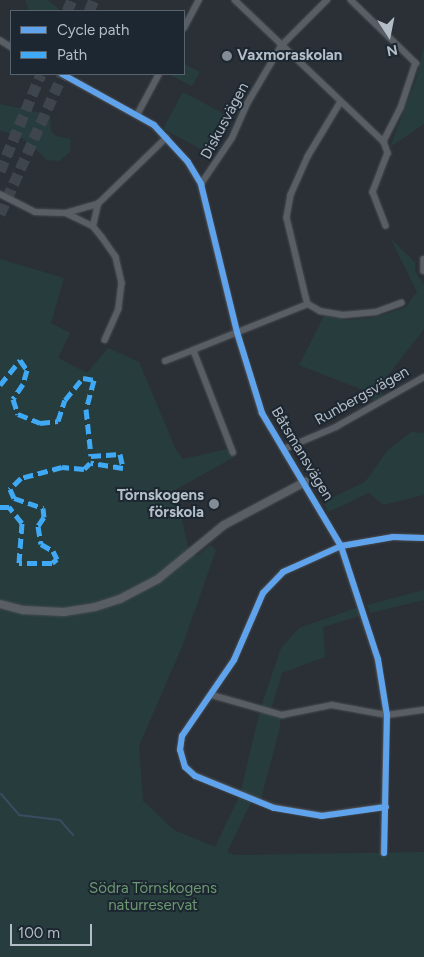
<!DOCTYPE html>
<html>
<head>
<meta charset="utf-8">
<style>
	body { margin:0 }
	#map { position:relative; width:424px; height:957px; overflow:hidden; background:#2a3036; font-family:Figtree,sans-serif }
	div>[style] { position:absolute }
	.green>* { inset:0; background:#273d3d; transform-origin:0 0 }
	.stream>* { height:2px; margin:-1px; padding:0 1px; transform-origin:1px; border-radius:1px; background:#384d61 }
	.motorway-tunnel>* { height:11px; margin-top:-5.5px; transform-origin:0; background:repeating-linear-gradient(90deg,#3f454c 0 11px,transparent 0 16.5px) }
	.roads { filter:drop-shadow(0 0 1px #484c51) drop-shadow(0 0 1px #484c51) }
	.minor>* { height:5.5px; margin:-2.75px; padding:0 2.75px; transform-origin:2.75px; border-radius:2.75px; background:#595e65 }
	.tertiary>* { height:8px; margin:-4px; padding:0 4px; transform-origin:4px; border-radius:4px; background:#595e65 }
	.quiet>* { height:5px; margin-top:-2.5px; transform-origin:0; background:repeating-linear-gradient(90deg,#3fa9f5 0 10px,transparent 0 15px) }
	.cycleway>* { height:6px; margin:-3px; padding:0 3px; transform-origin:3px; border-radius:3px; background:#60a3ed }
	.dots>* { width:14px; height:14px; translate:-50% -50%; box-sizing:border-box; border:2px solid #1d2731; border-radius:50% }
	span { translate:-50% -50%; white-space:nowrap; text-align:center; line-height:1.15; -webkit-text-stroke:4px #1d2731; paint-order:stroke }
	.poi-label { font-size:15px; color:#b3bdc7; font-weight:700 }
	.left { translate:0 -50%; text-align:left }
	.right { translate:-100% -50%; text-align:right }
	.street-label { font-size:15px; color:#b3bdc7 }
	.park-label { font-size:15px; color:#6b9870 }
	.legend { position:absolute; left:10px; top:10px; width:175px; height:65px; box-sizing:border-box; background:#1d2731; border:1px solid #59636d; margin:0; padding:6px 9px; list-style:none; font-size:15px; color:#b3bdc7 }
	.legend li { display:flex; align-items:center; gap:10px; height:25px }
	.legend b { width:25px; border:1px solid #59636d }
	.north { position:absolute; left:364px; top:10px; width:50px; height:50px; -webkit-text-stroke:4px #1d2731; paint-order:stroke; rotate:169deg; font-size:14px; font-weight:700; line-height:20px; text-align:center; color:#b3bdc7 }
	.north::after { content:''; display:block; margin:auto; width:18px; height:22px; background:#b3bdc7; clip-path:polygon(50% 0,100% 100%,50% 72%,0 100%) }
	.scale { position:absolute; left:10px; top:924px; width:82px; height:22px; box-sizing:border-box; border:2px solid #b3bdc7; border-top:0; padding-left:6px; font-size:15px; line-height:18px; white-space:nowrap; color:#b3bdc7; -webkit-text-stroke:4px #1d2731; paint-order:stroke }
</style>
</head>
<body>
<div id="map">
	<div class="green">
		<div style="clip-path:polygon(25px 0,48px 0,61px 11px,29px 11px)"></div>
		<div style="clip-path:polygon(424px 46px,424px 124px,390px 147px,417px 77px)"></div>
		<div style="clip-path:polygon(184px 64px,200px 72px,192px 86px,168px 74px,184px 74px)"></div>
		<div style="left:183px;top:92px;width:52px;height:42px;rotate:28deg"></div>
		<div style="clip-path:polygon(0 104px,50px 115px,51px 131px,56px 136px,71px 139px,70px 152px,59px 161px,47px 160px,24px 139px,0 130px)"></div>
		<div style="clip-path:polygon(391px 239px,415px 262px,415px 271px,424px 285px,424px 329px,379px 387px,384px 397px,374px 402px,368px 392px,299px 365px,324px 316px,348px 320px,372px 318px,405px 308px,417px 292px)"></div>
		<div style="clip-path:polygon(0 259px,64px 278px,51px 323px,70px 333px,58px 358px,87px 373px,108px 348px,139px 362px,176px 450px,183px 459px,228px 449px,234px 457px,175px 490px,188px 547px,197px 556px,210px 545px,216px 550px,183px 644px,139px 746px,143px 801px,174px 830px,215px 847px,240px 795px,260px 710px,281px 648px,299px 628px,359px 607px,362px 615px,323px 627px,325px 657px,282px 673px,270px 712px,280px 715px,280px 727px,260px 803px,252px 800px,227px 852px,235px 855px,424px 852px,424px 957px,0 957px)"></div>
		<div style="clip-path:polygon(411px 432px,424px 433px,424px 495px,383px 505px,369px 493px,328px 512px,323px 502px,365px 482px,387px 451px)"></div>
		<div style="clip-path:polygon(424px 590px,424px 600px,370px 613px,367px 605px)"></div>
	</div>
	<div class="stream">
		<div style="left:1px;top:794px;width:28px;rotate:49deg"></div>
		<div style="left:19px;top:815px;width:41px;rotate:7deg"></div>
		<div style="left:60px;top:820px;width:20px;rotate:49deg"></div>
	</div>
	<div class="motorway-tunnel">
		<div style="left:67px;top:11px;width:12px;rotate:-66deg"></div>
		<div style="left:89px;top:11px;width:12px;rotate:-66deg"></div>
		<div style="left:0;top:171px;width:105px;rotate:-67.1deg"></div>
		<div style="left:0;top:214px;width:154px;rotate:-65.8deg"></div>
	</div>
	<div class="roads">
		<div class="minor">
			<div style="left:235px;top:0;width:206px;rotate:43.6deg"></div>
			<div style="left:384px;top:142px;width:12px;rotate:70deg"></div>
			<div style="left:388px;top:153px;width:42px;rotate:111deg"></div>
			<div style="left:373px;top:192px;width:36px;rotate:69deg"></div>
			<div style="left:351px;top:0;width:91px;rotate:44.1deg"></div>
			<div style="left:416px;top:63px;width:47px;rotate:108.4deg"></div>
			<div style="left:401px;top:108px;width:38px;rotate:117deg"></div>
			<div style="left:184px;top:28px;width:32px;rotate:-62deg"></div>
			<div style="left:0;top:40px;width:13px;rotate:32deg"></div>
			<div style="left:62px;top:74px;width:105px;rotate:29deg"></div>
			<div style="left:154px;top:125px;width:50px;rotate:47.4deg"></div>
			<div style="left:188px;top:162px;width:26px;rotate:59deg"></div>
			<div style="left:201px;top:184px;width:152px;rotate:76.3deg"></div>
			<div style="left:237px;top:332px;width:85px;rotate:72.8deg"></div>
			<div style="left:262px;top:413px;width:155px;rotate:59.3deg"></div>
			<div style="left:341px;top:546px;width:119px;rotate:71.9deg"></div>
			<div style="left:378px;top:659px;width:57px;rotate:80.9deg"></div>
			<div style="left:387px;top:715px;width:138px;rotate:91.2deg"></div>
			<div style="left:341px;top:102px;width:64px;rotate:121deg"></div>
			<div style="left:308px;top:157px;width:42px;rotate:114.1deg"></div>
			<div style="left:291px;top:195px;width:23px;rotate:100deg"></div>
			<div style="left:287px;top:218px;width:81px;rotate:76.5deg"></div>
			<div style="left:306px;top:297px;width:7px;rotate:74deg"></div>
			<div style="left:308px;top:304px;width:14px;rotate:30deg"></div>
			<div style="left:320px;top:311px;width:23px;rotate:10deg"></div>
			<div style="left:343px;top:315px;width:33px;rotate:-5deg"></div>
			<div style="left:376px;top:312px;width:27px;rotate:-20deg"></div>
			<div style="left:137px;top:115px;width:47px;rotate:-61.8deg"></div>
			<div style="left:201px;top:184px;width:55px;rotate:-56deg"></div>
			<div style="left:232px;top:138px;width:37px;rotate:-66deg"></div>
			<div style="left:247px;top:104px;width:67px;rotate:-59.6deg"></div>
			<div style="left:281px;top:46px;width:65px;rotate:-45deg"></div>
			<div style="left:0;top:194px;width:39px;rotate:27deg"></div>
			<div style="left:35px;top:212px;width:31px;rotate:2deg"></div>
			<div style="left:66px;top:213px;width:30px;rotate:26deg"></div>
			<div style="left:93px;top:226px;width:14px;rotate:51deg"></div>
			<div style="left:102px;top:237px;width:24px;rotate:55deg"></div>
			<div style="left:116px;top:257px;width:27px;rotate:77deg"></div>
			<div style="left:122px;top:283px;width:26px;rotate:97deg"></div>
			<div style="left:119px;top:309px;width:34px;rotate:114deg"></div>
			<div style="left:66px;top:213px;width:33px;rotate:-16deg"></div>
			<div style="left:98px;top:204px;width:95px;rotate:-44.1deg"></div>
			<div style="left:93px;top:226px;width:23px;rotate:-77deg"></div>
			<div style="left:424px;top:259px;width:12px;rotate:90deg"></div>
			<div style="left:165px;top:361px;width:30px;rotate:-21deg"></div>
			<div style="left:284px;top:449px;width:56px;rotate:-22.9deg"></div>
			<div style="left:336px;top:427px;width:101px;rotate:-29.6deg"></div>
			<div style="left:233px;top:453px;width:110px;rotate:-111.2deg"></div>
			<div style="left:193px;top:350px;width:124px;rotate:-21.8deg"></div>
			<div style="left:212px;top:695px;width:73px;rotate:15.9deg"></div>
			<div style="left:282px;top:715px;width:51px;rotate:-11.3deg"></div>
			<div style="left:332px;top:705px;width:56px;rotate:10.3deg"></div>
			<div style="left:387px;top:715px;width:37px;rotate:-8deg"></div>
			<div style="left:386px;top:807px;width:65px;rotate:172deg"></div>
			<div style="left:322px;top:816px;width:49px;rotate:-170.5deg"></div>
			<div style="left:274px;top:808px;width:85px;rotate:-157.9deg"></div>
			<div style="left:195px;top:776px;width:13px;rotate:-138deg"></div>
			<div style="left:185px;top:767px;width:18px;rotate:-106deg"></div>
			<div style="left:180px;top:750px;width:14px;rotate:-82deg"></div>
			<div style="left:182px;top:736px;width:92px;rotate:-55.6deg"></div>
			<div style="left:234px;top:660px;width:73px;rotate:-66.6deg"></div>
			<div style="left:263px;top:593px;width:29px;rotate:-46deg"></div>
			<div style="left:283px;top:572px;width:64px;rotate:-24.1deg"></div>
			<div style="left:341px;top:546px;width:53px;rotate:-9.8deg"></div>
			<div style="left:393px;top:537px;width:31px;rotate:2deg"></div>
		</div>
		<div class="tertiary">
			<div style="left:0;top:604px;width:24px;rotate:15deg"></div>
			<div style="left:23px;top:610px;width:41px;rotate:2.8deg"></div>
			<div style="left:64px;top:612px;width:31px;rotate:-9deg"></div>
			<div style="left:95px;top:607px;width:26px;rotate:-18deg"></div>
			<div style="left:120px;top:599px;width:43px;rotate:-27.8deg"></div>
			<div style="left:158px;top:579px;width:85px;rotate:-39.3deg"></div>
			<div style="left:224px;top:525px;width:92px;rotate:-28deg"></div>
		</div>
	</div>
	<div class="quiet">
		<div style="left:0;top:385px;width:32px;rotate:-51deg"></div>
		<div style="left:20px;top:360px;width:12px;rotate:55deg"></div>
		<div style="left:27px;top:370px;width:15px;rotate:106deg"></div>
		<div style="left:23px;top:384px;width:18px;rotate:124deg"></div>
		<div style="left:13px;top:399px;width:16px;rotate:72deg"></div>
		<div style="left:18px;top:414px;width:24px;rotate:22deg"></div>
		<div style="left:40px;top:423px;width:18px;rotate:-6deg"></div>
		<div style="left:58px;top:421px;width:22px;rotate:-72deg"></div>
		<div style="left:65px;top:400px;width:28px;rotate:-51deg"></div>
		<div style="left:83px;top:378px;width:11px;rotate:10deg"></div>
		<div style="left:94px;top:380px;width:30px;rotate:105deg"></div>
		<div style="left:86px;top:409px;width:47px;rotate:83.9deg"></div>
		<div style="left:91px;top:456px;width:29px;rotate:-4deg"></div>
		<div style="left:120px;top:454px;width:14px;rotate:78deg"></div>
		<div style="left:123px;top:468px;width:33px;rotate:-171deg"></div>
		<div style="left:90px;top:463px;width:8px;rotate:135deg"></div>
		<div style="left:84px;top:469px;width:22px;rotate:-175deg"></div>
		<div style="left:62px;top:467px;width:42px;rotate:165deg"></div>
		<div style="left:21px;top:478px;width:16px;rotate:135deg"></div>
		<div style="left:10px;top:489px;width:10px;rotate:66deg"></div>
		<div style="left:14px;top:498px;width:31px;rotate:19deg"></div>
		<div style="left:43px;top:508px;width:9px;rotate:84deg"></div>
		<div style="left:44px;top:517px;width:11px;rotate:124deg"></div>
		<div style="left:38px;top:526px;width:18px;rotate:81deg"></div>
		<div style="left:41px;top:544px;width:14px;rotate:30deg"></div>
		<div style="left:53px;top:551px;width:9px;rotate:63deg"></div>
		<div style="left:57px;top:559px;width:6px;rotate:141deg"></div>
		<div style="left:52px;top:563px;width:33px;rotate:180deg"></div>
		<div style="left:19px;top:563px;width:40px;rotate:-85.7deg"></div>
		<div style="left:22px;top:523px;width:21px;rotate:-129deg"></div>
		<div style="left:9px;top:507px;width:9px;rotate:180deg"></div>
	</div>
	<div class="cycleway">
		<div style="left:62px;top:74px;width:105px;rotate:29deg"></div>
		<div style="left:154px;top:125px;width:50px;rotate:47.4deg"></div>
		<div style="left:188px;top:162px;width:26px;rotate:59deg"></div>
		<div style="left:201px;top:184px;width:152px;rotate:76.3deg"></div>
		<div style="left:237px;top:332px;width:85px;rotate:72.8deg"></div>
		<div style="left:262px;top:413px;width:155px;rotate:59.3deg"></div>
		<div style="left:341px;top:546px;width:119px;rotate:71.9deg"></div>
		<div style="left:378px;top:659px;width:57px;rotate:80.9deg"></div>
		<div style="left:387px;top:715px;width:138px;rotate:91.2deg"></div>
		<div style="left:386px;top:807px;width:65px;rotate:172deg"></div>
		<div style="left:322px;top:816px;width:49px;rotate:-170.5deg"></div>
		<div style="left:274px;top:808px;width:85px;rotate:-157.9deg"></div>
		<div style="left:195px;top:776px;width:13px;rotate:-138deg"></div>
		<div style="left:185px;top:767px;width:18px;rotate:-106deg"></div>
		<div style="left:180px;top:750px;width:14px;rotate:-82deg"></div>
		<div style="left:182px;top:736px;width:92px;rotate:-55.6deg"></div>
		<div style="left:234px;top:660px;width:73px;rotate:-66.6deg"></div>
		<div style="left:263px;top:593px;width:29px;rotate:-46deg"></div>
		<div style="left:283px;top:572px;width:64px;rotate:-24.1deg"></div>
		<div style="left:341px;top:546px;width:53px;rotate:-9.8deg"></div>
		<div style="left:393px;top:537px;width:31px;rotate:2deg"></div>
	</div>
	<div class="dots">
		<div style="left:227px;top:56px;background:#838c94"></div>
		<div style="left:214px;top:504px;background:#838c94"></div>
	</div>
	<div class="poi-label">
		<span class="left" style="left:237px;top:56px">Vaxmoraskolan</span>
		<span class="right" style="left:204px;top:504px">Törnskogens<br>förskola</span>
	</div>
	<div class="street-label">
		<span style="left:225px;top:121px;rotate:-62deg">Diskusvägen</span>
		<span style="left:362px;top:396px;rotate:-29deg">Runbergsvägen</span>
		<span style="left:302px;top:454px;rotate:59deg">Båtsmansvägen</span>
	</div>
	<div class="park-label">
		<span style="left:153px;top:897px">Södra Törnskogens<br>naturreservat</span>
	</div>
	<ul class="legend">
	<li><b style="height:6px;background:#60a3ed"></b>Cycle path</li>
	<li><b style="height:6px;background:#3fa9f5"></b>Path</li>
	</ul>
	<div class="north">N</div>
	<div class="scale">100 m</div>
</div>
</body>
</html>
